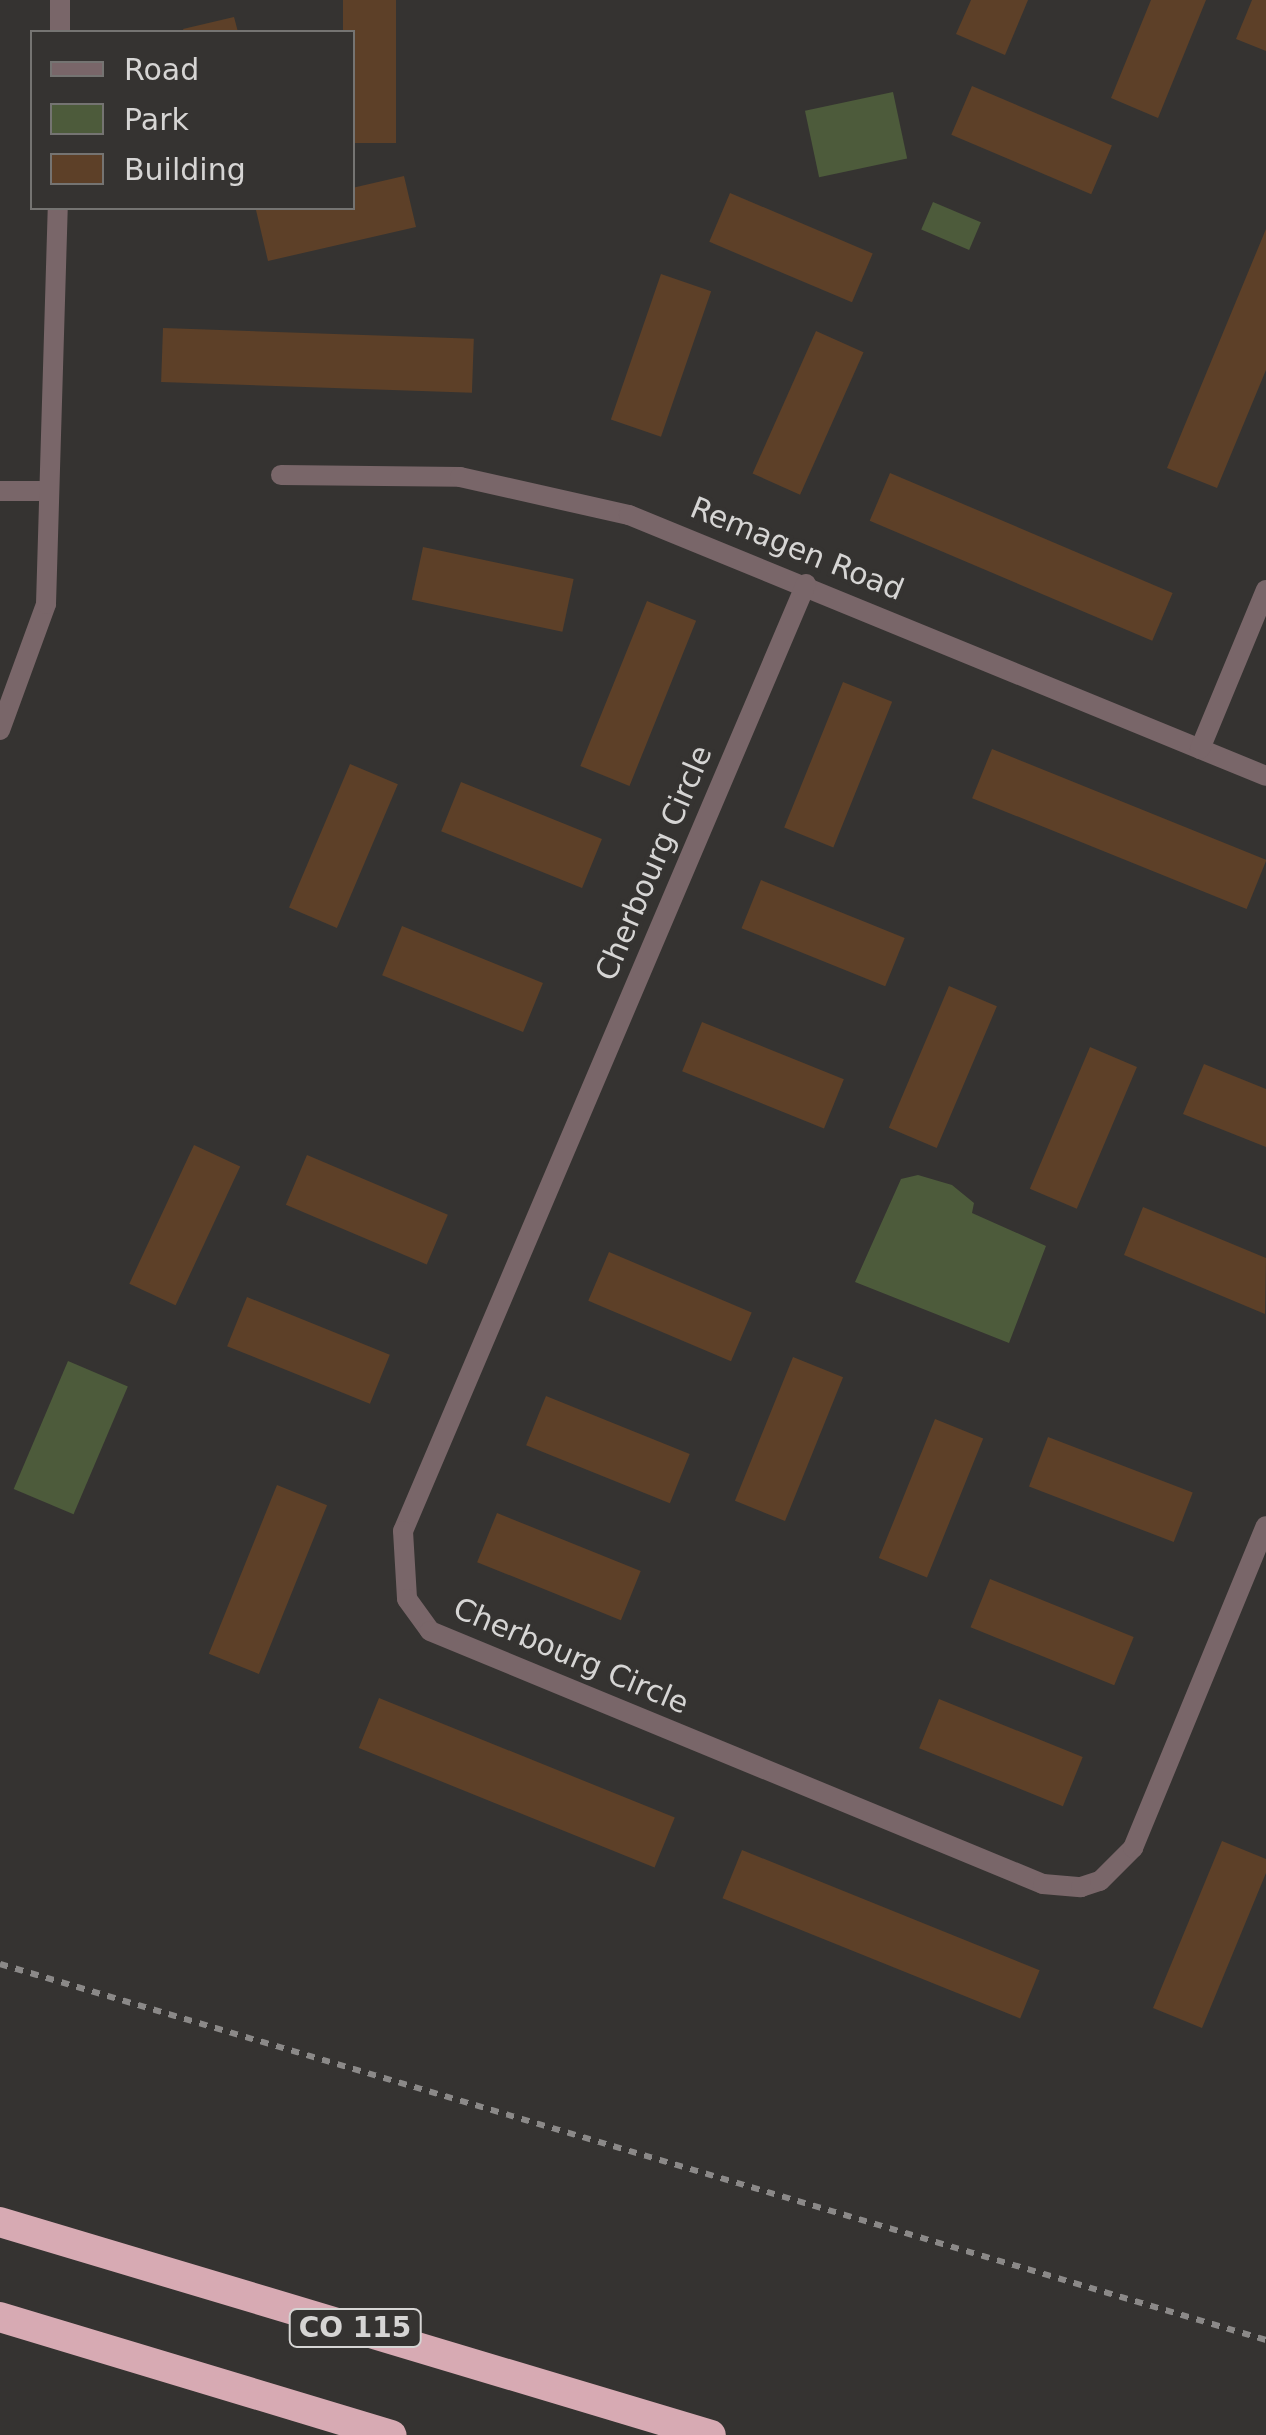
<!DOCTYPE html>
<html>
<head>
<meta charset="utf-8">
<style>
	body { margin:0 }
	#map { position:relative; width:1266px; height:2435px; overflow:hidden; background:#353331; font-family:"DejaVu Sans",sans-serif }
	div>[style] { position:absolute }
	.green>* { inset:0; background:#4d5b3b; transform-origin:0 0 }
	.building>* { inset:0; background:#5d4028; transform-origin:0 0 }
	.path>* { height:6px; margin-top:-3px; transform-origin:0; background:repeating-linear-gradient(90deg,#8b8988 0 8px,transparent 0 16px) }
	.minor>* { height:20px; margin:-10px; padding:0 10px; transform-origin:10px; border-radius:10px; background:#796669 }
	.motorway>* { height:30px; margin:-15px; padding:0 15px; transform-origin:15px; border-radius:15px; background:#d7aab3 }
	span { translate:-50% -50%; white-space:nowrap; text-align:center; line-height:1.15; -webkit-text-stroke:8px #353331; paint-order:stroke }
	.shield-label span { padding:2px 8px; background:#353331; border:2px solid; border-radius:8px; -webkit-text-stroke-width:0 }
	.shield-label { font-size:28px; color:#d6d5d4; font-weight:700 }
	.street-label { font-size:30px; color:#d6d5d4 }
	.legend { position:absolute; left:30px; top:30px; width:325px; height:180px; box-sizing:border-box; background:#353331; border:2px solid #757472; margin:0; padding:12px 18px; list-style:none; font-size:30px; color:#d6d5d4 }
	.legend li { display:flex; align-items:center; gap:20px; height:50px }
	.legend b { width:50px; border:2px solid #757472 }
</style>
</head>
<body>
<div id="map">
	<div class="green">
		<div style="left:893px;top:92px;width:68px;height:90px;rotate:78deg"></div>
		<div style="left:933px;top:202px;width:52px;height:30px;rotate:23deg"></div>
		<div style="clip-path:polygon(918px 1175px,952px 1185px,974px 1203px,972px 1213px,1046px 1246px,1009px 1343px,855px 1282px,901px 1179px)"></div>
		<div style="left:68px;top:1361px;width:65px;height:139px;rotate:23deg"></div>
	</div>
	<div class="building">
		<div style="left:343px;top:0;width:53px;height:143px"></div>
		<div style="clip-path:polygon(971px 0,1028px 0,1005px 55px,956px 34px)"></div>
		<div style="clip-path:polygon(1151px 0,1206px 0,1158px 118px,1111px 98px)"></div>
		<div style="clip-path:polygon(1252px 0,1266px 0,1266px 51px,1236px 39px)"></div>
		<div style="clip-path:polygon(234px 17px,238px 32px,184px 32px,183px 29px)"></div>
		<div style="left:972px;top:86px;width:152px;height:53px;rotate:23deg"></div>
		<div style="clip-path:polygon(404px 176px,416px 227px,268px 261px,256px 210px,352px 208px,352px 188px)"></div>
		<div style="left:730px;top:193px;width:155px;height:53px;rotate:23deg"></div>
		<div style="clip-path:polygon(1266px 229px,1266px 370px,1217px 488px,1167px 468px)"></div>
		<div style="left:661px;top:274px;width:53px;height:154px;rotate:19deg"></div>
		<div style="left:163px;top:328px;width:311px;height:54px;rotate:2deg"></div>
		<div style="left:816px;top:331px;width:52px;height:156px;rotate:24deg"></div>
		<div style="left:890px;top:473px;width:307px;height:52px;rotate:23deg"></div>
		<div style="left:423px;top:547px;width:154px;height:54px;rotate:12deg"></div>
		<div style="left:647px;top:601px;width:53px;height:178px;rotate:22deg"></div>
		<div style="left:843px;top:682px;width:53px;height:157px;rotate:22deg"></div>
		<div style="left:992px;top:749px;width:296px;height:53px;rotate:22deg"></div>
		<div style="left:350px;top:764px;width:52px;height:156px;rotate:23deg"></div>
		<div style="left:461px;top:782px;width:152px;height:53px;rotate:22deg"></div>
		<div style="left:761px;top:880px;width:155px;height:52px;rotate:22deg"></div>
		<div style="left:402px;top:926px;width:152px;height:53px;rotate:22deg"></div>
		<div style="left:949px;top:986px;width:52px;height:154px;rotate:23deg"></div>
		<div style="left:702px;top:1022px;width:153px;height:53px;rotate:22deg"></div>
		<div style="left:1090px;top:1047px;width:51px;height:154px;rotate:23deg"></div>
		<div style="clip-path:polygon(1204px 1064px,1266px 1089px,1266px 1147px,1183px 1114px)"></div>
		<div style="left:194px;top:1145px;width:51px;height:153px;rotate:25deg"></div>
		<div style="left:307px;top:1155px;width:153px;height:54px;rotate:23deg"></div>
		<div style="clip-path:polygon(1143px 1207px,1266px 1258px,1265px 1314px,1124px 1255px)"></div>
		<div style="left:609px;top:1252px;width:155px;height:53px;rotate:23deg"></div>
		<div style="left:247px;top:1297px;width:154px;height:53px;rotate:22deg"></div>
		<div style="left:793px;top:1357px;width:54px;height:155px;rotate:22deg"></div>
		<div style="left:546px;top:1396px;width:155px;height:53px;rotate:22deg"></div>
		<div style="left:935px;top:1419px;width:52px;height:150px;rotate:22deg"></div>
		<div style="left:1048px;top:1437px;width:155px;height:53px;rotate:21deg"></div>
		<div style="left:277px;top:1485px;width:54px;height:182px;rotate:22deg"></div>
		<div style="left:497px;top:1513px;width:155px;height:53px;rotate:22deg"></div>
		<div style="left:990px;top:1579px;width:155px;height:52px;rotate:22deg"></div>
		<div style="left:379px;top:1698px;width:319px;height:54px;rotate:22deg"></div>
		<div style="left:939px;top:1699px;width:155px;height:53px;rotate:22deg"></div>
		<div style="clip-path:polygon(1222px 1841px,1266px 1859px,1266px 1873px,1202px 2028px,1153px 2008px)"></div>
		<div style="left:742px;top:1850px;width:321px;height:52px;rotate:22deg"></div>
	</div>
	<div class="path">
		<div style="left:0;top:1964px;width:1321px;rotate:16.54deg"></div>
	</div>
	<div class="minor">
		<div style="left:60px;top:32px;width:32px;rotate:-90deg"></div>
		<div style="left:281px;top:475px;width:179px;rotate:0.6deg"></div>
		<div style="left:460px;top:477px;width:173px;rotate:12.7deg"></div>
		<div style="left:629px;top:515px;width:688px;rotate:22.28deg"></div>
		<div style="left:0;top:491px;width:48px"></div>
		<div style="left:806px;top:584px;width:1029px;rotate:113.05deg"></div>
		<div style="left:403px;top:1531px;width:68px;rotate:86.6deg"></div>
		<div style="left:407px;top:1599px;width:39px;rotate:54deg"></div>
		<div style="left:430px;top:1631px;width:663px;rotate:22.43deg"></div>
		<div style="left:1043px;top:1884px;width:38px;rotate:5deg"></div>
		<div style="left:1081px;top:1887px;width:20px;rotate:-18deg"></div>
		<div style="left:1100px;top:1881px;width:47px;rotate:-45deg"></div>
		<div style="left:1133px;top:1848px;width:348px;rotate:-67.6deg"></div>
		<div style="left:0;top:730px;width:134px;rotate:-69.9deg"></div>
		<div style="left:46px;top:604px;width:396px;rotate:-88.3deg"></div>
		<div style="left:1200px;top:749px;width:172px;rotate:-67.5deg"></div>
	</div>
	<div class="motorway">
		<div style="left:0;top:2222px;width:742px;rotate:16.68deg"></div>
		<div style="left:0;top:2317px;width:409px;rotate:16.8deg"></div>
	</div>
	<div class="shield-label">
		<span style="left:355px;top:2328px">CO 115</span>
	</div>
	<div class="street-label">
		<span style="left:797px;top:549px;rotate:22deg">Remagen Road</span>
		<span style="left:654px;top:863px;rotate:-67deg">Cherbourg Circle</span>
		<span style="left:571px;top:1656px;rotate:23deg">Cherbourg Circle</span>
	</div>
	<ul class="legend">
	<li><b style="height:12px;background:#796669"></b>Road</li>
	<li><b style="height:28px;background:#4d5b3b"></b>Park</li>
	<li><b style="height:28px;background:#5d4028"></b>Building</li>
	</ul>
</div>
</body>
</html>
